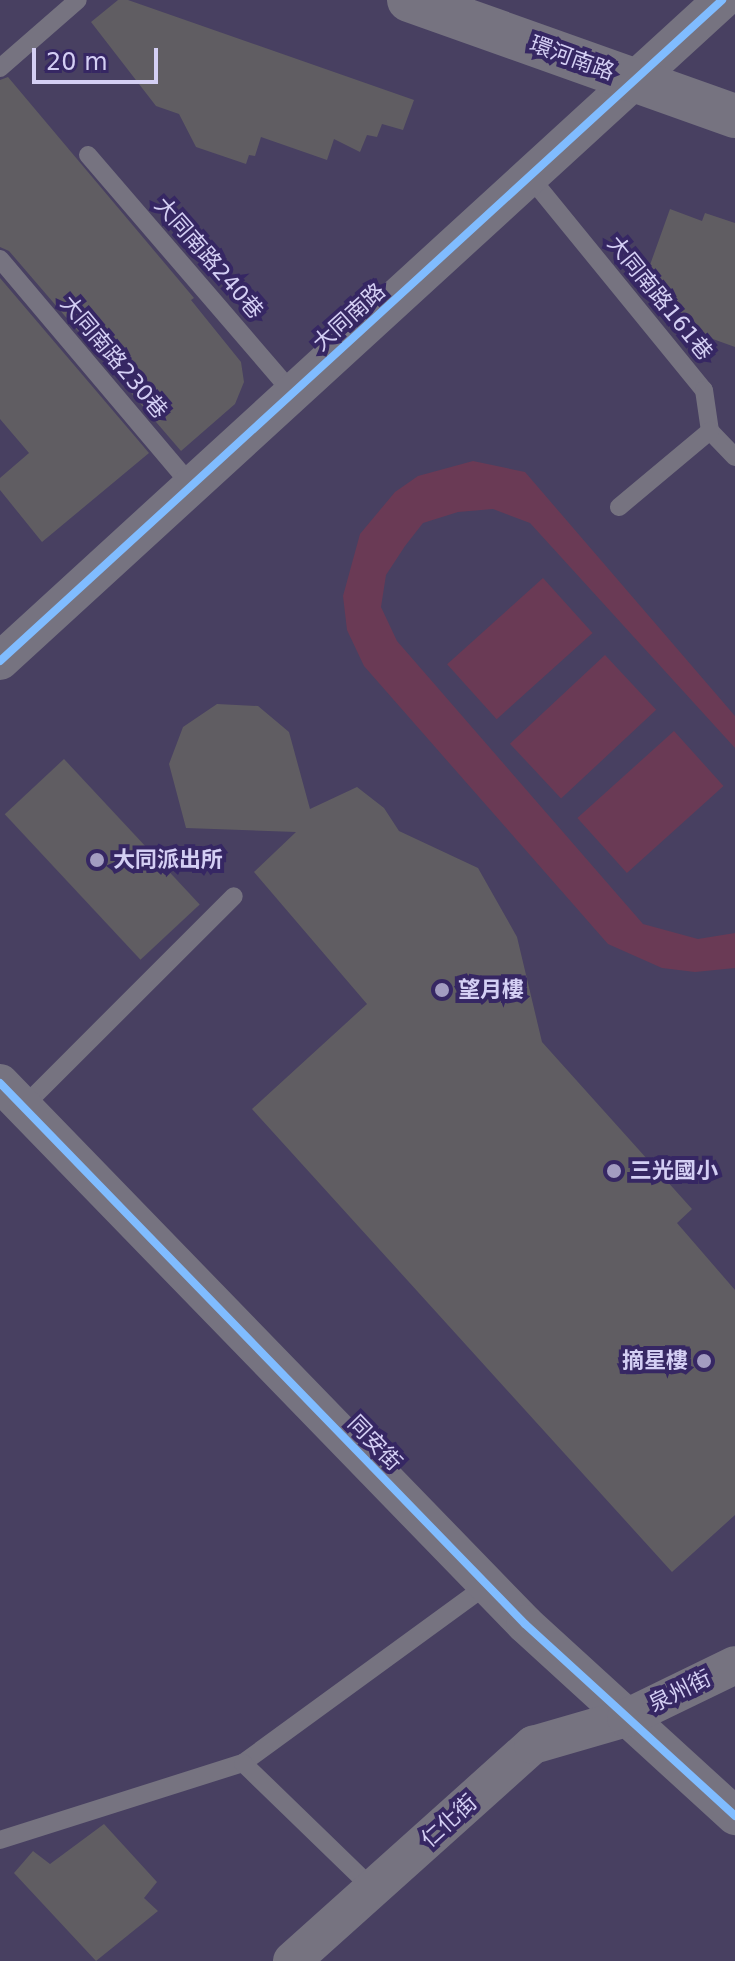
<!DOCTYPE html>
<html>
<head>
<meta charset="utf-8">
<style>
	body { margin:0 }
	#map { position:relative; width:735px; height:1961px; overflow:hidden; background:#484061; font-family:"DejaVu Sans","Noto Sans TC",sans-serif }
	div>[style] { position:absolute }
	.green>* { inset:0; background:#6a3a55; transform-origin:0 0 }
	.building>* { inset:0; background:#605d62; transform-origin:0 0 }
	.service>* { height:18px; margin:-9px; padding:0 9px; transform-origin:9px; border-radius:9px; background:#767380 }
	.minor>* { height:38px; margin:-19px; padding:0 19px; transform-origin:19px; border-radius:19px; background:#767380 }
	.tertiary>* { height:44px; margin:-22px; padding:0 22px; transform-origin:22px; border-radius:22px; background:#767380 }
	.cycleway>* { height:8px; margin:-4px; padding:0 4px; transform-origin:4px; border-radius:4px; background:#80bcff }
	.dots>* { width:22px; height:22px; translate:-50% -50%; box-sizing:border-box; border:4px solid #362763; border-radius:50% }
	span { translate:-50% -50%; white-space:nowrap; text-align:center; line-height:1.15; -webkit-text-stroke:8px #362763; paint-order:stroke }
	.street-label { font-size:22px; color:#d4cff4 }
	.poi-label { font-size:22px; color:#d4cff4; font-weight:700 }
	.left { translate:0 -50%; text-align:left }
	.right { translate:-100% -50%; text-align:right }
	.scale { position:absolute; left:32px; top:48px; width:126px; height:36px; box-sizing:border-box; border:4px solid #d4cff4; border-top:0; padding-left:10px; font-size:24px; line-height:28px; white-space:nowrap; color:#d4cff4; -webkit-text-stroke:6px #362763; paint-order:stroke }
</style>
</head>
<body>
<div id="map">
	<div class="green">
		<div style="clip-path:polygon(473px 461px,525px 472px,735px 716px,735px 748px,530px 523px,493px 509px,458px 512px,423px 523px,405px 546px,386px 575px,381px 607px,397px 641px,643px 924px,698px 939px,735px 933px,735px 968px,695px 972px,662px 968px,608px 944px,364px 666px,347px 630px,343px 596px,360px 534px,395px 492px,418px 476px)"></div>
		<div style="left:543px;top:578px;width:74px;height:129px;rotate:48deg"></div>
		<div style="left:605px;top:655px;width:75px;height:130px;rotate:47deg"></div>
		<div style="left:674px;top:731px;width:74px;height:130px;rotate:48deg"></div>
	</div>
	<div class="building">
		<div style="clip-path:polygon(118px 0,128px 0,414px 100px,403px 130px,382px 124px,377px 137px,367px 135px,360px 152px,334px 139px,327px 160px,261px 137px,255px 156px,249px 155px,246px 164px,196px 147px,179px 114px,156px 106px,91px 22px)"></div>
		<div style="clip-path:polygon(8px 77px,194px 298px,191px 300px,241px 362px,244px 382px,235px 404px,181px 451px,9px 251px,0 247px,0 80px)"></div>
		<div style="clip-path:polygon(670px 209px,702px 221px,705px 213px,735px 223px,735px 347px,685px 329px,689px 318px,665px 309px,668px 300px,641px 290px)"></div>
		<div style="clip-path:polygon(0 278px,149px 453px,42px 542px,0 490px,0 478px,29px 453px,0 419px)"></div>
		<div style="clip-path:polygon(217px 704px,258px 706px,289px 732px,310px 809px,357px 787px,384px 808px,399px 831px,478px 868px,517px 937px,542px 1042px,692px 1209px,677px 1223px,735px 1290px,735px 1515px,672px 1572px,252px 1109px,367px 1004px,254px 872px,296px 832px,186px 828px,169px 764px,183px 727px)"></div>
		<div style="left:64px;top:759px;width:199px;height:81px;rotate:47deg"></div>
		<div style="clip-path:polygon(104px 1824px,157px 1882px,144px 1898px,158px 1911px,96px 1961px,14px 1873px,33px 1851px,50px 1864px)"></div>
	</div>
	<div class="service">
		<div style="left:0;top:68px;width:103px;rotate:-41.1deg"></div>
		<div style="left:88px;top:155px;width:314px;rotate:49.3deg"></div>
		<div style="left:530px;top:177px;width:275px;rotate:50.8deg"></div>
		<div style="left:704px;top:390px;width:41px;rotate:81.7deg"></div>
		<div style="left:710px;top:431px;width:36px;rotate:46deg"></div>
		<div style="left:0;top:259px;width:297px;rotate:49.8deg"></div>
		<div style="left:619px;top:507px;width:119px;rotate:-39.9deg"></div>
		<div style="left:23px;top:1107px;width:298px;rotate:-45deg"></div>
		<div style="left:243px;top:1763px;width:302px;rotate:-36.1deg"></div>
		<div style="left:0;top:1840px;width:255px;rotate:-17.6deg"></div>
		<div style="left:243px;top:1763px;width:181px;rotate:44.1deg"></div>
	</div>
	<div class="minor">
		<div style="left:0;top:661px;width:979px;rotate:-42.47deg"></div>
		<div style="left:0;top:1083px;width:754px;rotate:45.86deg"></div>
		<div style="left:525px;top:1624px;width:285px;rotate:42.4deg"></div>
		<div style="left:292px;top:1961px;width:324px;rotate:-41.9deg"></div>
		<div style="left:533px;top:1745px;width:97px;rotate:-16.2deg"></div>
		<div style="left:626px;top:1718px;width:121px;rotate:-25.9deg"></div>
	</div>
	<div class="tertiary">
		<div style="left:409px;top:0;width:346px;rotate:19.6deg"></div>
	</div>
	<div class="cycleway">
		<div style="left:0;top:661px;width:979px;rotate:-42.47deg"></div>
		<div style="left:0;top:1083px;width:754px;rotate:45.86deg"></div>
		<div style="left:525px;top:1624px;width:285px;rotate:42.4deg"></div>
	</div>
	<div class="dots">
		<div style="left:97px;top:860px;background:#a39dc1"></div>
		<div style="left:442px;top:990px;background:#a39dc1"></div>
		<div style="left:614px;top:1171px;background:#a39dc1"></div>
		<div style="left:704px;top:1361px;background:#a39dc1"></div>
	</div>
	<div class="street-label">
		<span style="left:572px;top:58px;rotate:20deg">環河南路</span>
		<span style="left:209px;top:258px;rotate:49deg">大同南路240巷</span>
		<span style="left:660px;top:298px;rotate:51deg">大同南路161巷</span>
		<span style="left:349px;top:317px;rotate:-42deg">大同南路</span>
		<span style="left:114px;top:357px;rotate:50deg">大同南路230巷</span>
		<span style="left:375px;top:1443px;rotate:46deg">同安街</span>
		<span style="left:680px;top:1691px;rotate:-26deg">泉州街</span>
		<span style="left:449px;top:1821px;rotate:-42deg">仁化街</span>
	</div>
	<div class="poi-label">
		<span class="left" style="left:113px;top:860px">大同派出所</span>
		<span class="left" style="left:458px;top:990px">望月樓</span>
		<span class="left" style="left:630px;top:1171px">三光國小</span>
		<span class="right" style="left:688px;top:1361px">摘星樓</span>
	</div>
	<div class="scale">20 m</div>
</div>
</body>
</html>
